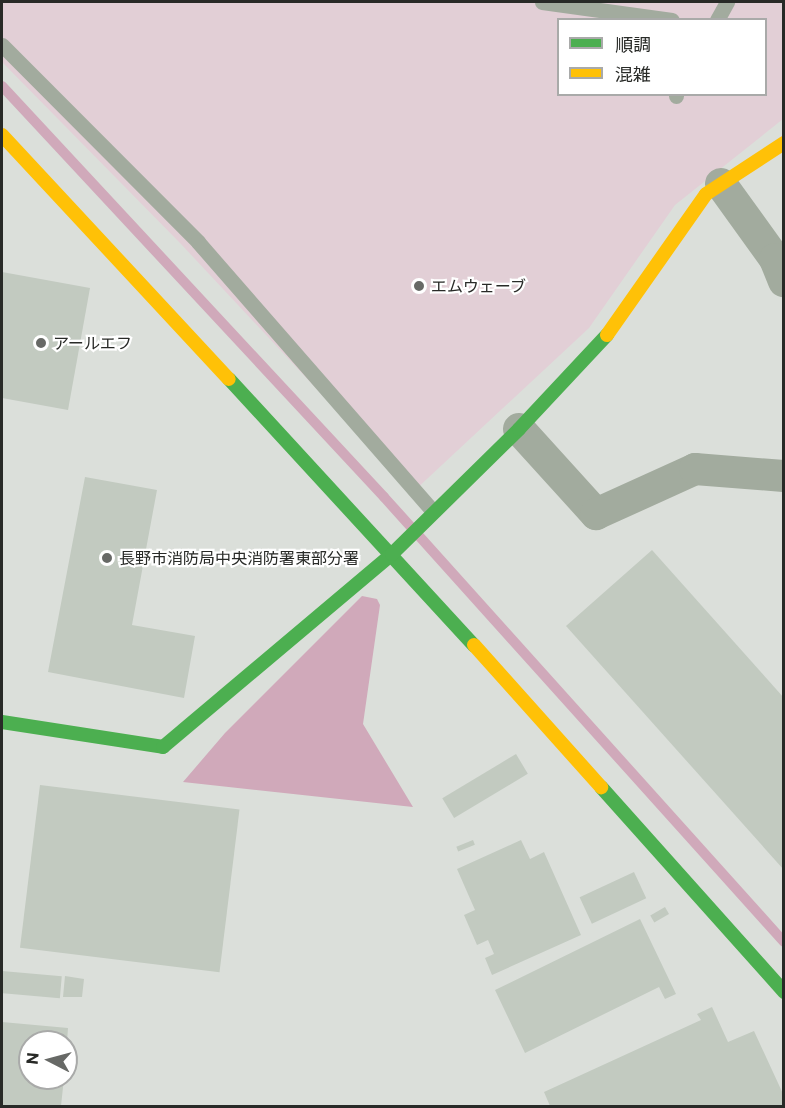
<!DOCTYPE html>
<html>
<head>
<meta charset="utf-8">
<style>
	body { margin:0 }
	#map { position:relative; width:785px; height:1108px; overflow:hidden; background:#dbdfda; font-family:Commissioner,"Noto Sans JP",sans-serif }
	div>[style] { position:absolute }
	.green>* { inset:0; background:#e2cfd6 }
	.water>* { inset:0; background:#d0a9ba }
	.stream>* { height:10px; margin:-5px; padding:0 5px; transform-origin:5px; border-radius:5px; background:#d0a9ba }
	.building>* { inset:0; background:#c2cac0; transform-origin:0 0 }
	.lane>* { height:15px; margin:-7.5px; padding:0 7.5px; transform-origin:7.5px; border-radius:7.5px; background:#a2ab9e }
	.street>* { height:32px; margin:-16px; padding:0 16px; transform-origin:16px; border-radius:16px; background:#a2ab9e }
	.fast>* { height:14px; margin:-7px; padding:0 7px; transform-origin:7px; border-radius:7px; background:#4caf50 }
	.slow>* { height:14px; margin:-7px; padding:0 7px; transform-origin:7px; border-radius:7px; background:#ffc107 }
	.dots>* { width:16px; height:16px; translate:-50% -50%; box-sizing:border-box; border:3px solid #fff; border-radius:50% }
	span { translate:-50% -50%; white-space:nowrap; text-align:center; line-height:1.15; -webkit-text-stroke:4.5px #fff; paint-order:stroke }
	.poi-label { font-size:16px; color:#282a27 }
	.left { translate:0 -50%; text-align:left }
	.frame { position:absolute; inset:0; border:3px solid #282a27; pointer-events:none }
	.legend { position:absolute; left:557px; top:18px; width:210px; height:78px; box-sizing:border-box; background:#fff; border:2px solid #a9aaa9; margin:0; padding:8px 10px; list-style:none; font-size:18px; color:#282a27 }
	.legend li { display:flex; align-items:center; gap:12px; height:30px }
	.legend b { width:30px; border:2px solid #a9aaa9 }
	.north { position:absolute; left:18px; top:1030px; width:60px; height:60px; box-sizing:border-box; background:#fff; border:2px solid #a9aaa9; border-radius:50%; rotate:276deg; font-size:16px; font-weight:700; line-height:24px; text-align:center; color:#282a27 }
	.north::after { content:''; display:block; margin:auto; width:21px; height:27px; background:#676966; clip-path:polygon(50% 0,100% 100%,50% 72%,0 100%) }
</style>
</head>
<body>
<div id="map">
	<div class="green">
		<div style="clip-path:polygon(evenodd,2px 2px,783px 2px,783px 119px,675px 205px,589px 328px,413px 492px,181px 244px,2px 62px,2px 2px,558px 20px,766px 20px,766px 94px,558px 94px,558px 20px)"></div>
	</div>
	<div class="water">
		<div style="clip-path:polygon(362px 596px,377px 599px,380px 605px,363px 724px,413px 807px,183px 782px,225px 733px)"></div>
	</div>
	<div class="stream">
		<div style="left:2px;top:86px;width:561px;rotate:47.09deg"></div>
		<div style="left:384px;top:497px;width:598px;rotate:48.05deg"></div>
	</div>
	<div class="building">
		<div style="clip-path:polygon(2px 272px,90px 288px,68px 410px,2px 398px)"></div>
		<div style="clip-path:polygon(85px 477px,157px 490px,132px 625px,195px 636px,184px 698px,48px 672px)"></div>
		<div style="clip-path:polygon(652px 550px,784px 698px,784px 870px,566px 626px)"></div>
		<div style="left:516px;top:754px;width:23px;height:86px;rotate:59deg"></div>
		<div style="left:40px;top:785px;width:201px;height:164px;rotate:7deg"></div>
		<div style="left:473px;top:840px;width:5px;height:18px;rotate:68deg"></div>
		<div style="clip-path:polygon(521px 840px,530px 859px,544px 852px,581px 935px,492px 975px,485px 958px,494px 954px,488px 940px,477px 945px,464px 915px,475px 910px,457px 869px)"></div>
		<div style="left:634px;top:872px;width:29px;height:60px;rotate:65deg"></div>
		<div style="left:665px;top:907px;width:8px;height:17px;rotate:60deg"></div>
		<div style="clip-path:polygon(640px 919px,676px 994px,665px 999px,659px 987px,525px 1053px,495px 990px)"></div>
		<div style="left:2px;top:971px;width:60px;height:22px;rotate:5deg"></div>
		<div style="clip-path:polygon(65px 976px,84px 979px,82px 997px,63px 997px)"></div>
		<div style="clip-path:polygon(712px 1007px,728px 1042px,754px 1031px,784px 1096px,784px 1106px,550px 1106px,544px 1092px,701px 1020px,697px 1014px)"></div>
		<div style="clip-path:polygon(2px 1022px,68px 1028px,67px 1042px,30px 1042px,30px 1078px,64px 1078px,61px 1106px,2px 1106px)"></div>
	</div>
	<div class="lane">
		<div style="left:542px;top:2px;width:131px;rotate:7.9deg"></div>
		<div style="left:717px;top:20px;width:21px;rotate:-61deg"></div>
		<div style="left:2px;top:45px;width:278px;rotate:45.1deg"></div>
		<div style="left:198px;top:242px;width:357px;rotate:48.9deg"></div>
		<div style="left:676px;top:96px;width:2px;rotate:-90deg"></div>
	</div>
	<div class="street">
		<div style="left:721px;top:184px;width:92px;rotate:54.2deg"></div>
		<div style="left:775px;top:259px;width:24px;rotate:68deg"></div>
		<div style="left:519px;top:429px;width:115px;rotate:47.8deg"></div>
		<div style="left:596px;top:514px;width:109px;rotate:-24.4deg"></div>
		<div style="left:695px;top:469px;width:89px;rotate:4.5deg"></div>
	</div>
	<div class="fast">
		<div style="left:229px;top:379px;width:362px;rotate:47.4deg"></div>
		<div style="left:2px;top:722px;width:163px;rotate:8.8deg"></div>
		<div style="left:163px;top:747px;width:299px;rotate:-40.1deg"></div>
		<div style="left:392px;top:554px;width:178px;rotate:-44.5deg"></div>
		<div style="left:519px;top:429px;width:129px;rotate:-46.9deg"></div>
		<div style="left:601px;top:787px;width:275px;rotate:48.2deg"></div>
	</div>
	<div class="slow">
		<div style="left:2px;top:135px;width:333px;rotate:47.1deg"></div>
		<div style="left:607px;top:335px;width:172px;rotate:-54.9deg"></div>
		<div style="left:706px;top:194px;width:93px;rotate:-33.2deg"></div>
		<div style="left:474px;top:645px;width:191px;rotate:48.2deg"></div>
	</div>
	<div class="dots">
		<div style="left:419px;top:286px;background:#676966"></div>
		<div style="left:41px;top:343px;background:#676966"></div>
		<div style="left:107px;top:558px;background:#676966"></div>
	</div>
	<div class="poi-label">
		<span class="left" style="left:431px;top:286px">エムウェーブ</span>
		<span class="left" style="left:53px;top:343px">アールエフ</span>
		<span class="left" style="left:119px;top:558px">長野市消防局中央消防署東部分署</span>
	</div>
	<div class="frame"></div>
	<ul class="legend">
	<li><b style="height:8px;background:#4caf50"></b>順調</li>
	<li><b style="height:8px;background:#ffc107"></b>混雑</li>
	</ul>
	<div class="north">N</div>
</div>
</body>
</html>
